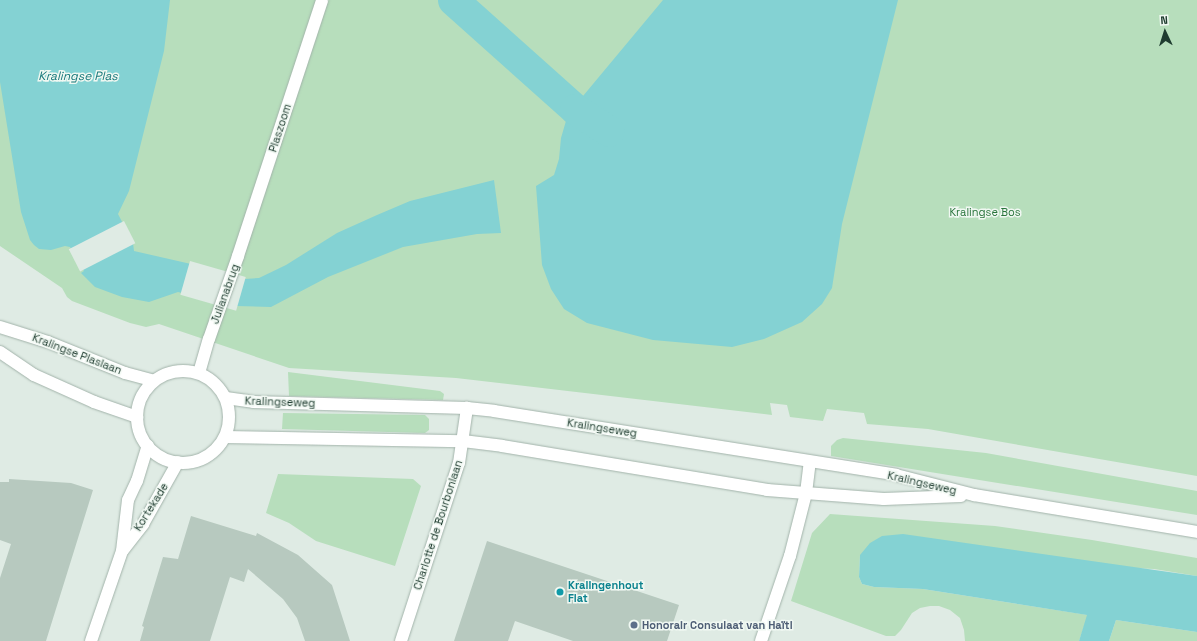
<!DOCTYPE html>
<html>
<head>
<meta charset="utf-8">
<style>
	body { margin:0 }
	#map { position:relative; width:1197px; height:641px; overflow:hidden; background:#dfebe4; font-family:"Space Grotesk",sans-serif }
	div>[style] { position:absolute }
	.green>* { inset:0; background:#b7debc }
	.water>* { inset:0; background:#84d2d3 }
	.pier>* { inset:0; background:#dfebe4; transform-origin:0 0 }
	.canal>* { height:31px; margin:-15.5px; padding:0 15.5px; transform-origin:15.5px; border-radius:15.5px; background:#84d2d3 }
	.building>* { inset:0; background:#b7c9bf }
	.roads { filter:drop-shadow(0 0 1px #a2b3aa) drop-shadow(0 0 1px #a2b3aa) }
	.street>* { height:12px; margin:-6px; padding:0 6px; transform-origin:6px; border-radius:6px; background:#fff }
	.secondary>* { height:12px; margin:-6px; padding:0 6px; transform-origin:6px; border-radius:6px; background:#fff }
	.secondary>.ring { margin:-6px; padding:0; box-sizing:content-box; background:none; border:12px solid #fff; border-radius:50% }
	.dots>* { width:11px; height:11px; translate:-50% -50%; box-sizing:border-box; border:2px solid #f0f8f2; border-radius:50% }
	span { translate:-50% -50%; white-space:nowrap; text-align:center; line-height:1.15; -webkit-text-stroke:3px #f0f8f2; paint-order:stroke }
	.street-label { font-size:11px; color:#1f3c30 }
	.park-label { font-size:11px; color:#28743b }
	.culture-label { font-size:11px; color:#0d838f; font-weight:700 }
	.left { translate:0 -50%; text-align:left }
	.service-label { font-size:11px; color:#4e5e75; font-weight:700 }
	.water-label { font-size:12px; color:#17787a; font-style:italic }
	.north { position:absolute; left:1145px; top:12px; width:40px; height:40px; -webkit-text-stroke:3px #f0f8f2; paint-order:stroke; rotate:356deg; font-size:11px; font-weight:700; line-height:16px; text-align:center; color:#1f3c30 }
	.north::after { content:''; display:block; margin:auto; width:14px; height:18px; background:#1f3c30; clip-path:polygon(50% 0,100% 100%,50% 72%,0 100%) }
</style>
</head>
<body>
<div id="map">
	<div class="green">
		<div style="clip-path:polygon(0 0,1197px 0,1197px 476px,928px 429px,867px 424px,864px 413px,827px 409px,823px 421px,790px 417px,787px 405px,770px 403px,772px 415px,456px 378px,289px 368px,159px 324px,146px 327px,130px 323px,72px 301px,67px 297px,62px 288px,0 246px)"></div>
		<div style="clip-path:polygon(288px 372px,440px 391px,444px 394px,443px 400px,289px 396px)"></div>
		<div style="clip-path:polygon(283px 413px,425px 415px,429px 419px,429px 430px,425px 433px,282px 429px)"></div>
		<div style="clip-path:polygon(843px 438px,986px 453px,1197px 491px,1197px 515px,831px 456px,831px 446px,837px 440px)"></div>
		<div style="clip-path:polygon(278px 474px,413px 479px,421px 486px,395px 566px,316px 541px,289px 523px,266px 513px)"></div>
		<div style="clip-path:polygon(830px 514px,995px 526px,1092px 540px,1197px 558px,1197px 576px,1154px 569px,860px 555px,859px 577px,862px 584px,874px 587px,923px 589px,1088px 615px,1079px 641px,965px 641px,964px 630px,960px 618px,950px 610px,939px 606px,930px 606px,920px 608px,912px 613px,901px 630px,895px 636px,886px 636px,791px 601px,812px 533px)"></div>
		<div style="clip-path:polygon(1116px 620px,1197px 632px,1197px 641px,1109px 641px)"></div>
	</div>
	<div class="water">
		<div style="clip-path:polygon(0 0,170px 0,164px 51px,129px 191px,118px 214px,133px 243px,134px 251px,191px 264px,245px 279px,259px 278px,286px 265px,337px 233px,377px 215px,410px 201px,494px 180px,501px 233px,477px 234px,403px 247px,328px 277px,271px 307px,236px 306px,178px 292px,149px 302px,122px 297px,95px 287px,81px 273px,84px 271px,70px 247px,65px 246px,51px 250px,39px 249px,34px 245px,30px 240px,21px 212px,0 82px)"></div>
		<div style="clip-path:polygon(663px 0,898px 0,842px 224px,832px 288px,822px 304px,802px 322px,764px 339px,732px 347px,653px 340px,587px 323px,564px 309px,551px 289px,542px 265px,536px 186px,554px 175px,559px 159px,561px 138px,568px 114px)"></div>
		<div style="clip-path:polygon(903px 534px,1197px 576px,1197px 632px,1116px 620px,1109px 641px,1079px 641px,1087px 615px,923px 589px,874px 587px,862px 584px,859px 577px,860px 555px,870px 543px,882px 536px)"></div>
	</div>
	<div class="pier">
		<div style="left:124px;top:221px;width:25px;height:62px;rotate:63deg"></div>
		<div style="left:190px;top:261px;width:58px;height:35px;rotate:16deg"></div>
	</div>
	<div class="canal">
		<div style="left:453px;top:0;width:164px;rotate:41.8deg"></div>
		<div style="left:575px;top:109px;width:40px;rotate:32.9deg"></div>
	</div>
	<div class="building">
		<div style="clip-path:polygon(9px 479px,71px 483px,93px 490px,46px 641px,0 641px,0 578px,11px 544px,0 540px,0 482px,9px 482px)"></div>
		<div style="clip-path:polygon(191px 516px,256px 536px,257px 533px,298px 555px,332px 585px,350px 641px,305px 641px,297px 618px,283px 599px,248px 569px,244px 582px,230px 577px,210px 641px,140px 641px,144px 627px,142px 626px,163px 557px,178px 559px)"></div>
		<div style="clip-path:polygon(487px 541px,679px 605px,667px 641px,573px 641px,515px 621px,508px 641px,454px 641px)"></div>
	</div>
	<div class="roads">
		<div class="street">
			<div style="left:199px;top:373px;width:35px;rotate:-74deg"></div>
			<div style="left:209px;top:339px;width:88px;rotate:-70.7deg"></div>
			<div style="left:238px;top:256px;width:269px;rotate:-71.8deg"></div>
			<div style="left:401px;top:641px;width:187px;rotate:-72deg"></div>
			<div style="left:459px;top:463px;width:56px;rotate:-81.7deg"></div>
			<div style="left:761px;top:641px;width:90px;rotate:-71.2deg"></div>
			<div style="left:790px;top:556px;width:65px;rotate:-75.7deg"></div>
		</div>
		<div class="secondary">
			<div style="left:0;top:327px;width:50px;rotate:17.4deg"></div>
			<div style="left:48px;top:342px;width:83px;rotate:21.9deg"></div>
			<div style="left:125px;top:373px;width:30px;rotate:15deg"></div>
			<div style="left:0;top:352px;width:41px;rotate:34.1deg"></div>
			<div style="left:34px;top:375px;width:66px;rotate:24.2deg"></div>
			<div style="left:94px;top:402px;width:46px;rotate:19.2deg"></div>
			<div class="ring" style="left:137px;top:371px;width:80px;height:80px"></div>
			<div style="left:226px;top:398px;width:27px;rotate:8deg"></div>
			<div style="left:253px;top:402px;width:214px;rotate:1.6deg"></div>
			<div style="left:467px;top:408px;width:27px;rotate:6deg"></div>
			<div style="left:494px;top:411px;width:407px;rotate:9deg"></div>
			<div style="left:896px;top:475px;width:81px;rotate:14.4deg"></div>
			<div style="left:974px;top:495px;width:226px;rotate:9.4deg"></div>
			<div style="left:225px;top:437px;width:238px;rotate:1deg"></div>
			<div style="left:463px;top:441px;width:39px;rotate:7deg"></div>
			<div style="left:502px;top:446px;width:269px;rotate:9.4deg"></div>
			<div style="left:767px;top:490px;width:117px;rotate:4.4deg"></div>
			<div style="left:884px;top:499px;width:77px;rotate:-2.2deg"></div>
			<div style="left:806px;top:493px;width:31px;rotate:-83deg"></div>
			<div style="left:123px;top:550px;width:33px;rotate:-52deg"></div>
			<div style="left:143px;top:524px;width:71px;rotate:-60.6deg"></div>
			<div style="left:91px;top:641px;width:95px;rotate:-71deg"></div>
			<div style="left:122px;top:551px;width:51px;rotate:-83.3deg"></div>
			<div style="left:128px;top:500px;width:21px;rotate:-65deg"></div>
			<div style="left:137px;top:481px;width:37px;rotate:-73deg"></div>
		</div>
	</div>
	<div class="dots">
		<div style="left:560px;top:592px;background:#0f9aa8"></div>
		<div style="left:634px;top:625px;background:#5c6f8a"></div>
	</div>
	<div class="street-label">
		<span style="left:280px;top:128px;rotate:-72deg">Plaszoom</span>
		<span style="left:225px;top:294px;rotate:-70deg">Julianabrug</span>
		<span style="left:77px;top:354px;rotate:21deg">Kralingse Plaslaan</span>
		<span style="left:280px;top:402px;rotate:2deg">Kralingseweg</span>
		<span style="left:602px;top:428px;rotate:9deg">Kralingseweg</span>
		<span style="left:922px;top:483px;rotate:13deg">Kralingseweg</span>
		<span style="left:151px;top:507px;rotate:-58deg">Kortekade</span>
		<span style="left:438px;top:525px;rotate:-72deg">Charlotte de Bourbonlaan</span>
	</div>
	<div class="park-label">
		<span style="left:985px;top:212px">Kralingse Bos</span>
	</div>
	<div class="culture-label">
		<span class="left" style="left:568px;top:592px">Kralingenhout<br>Flat</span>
	</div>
	<div class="service-label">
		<span class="left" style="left:642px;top:625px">Honorair Consulaat van Haïti</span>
	</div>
	<div class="water-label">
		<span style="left:78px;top:77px">Kralingse Plas</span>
	</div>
	<div class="north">N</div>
</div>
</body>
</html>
